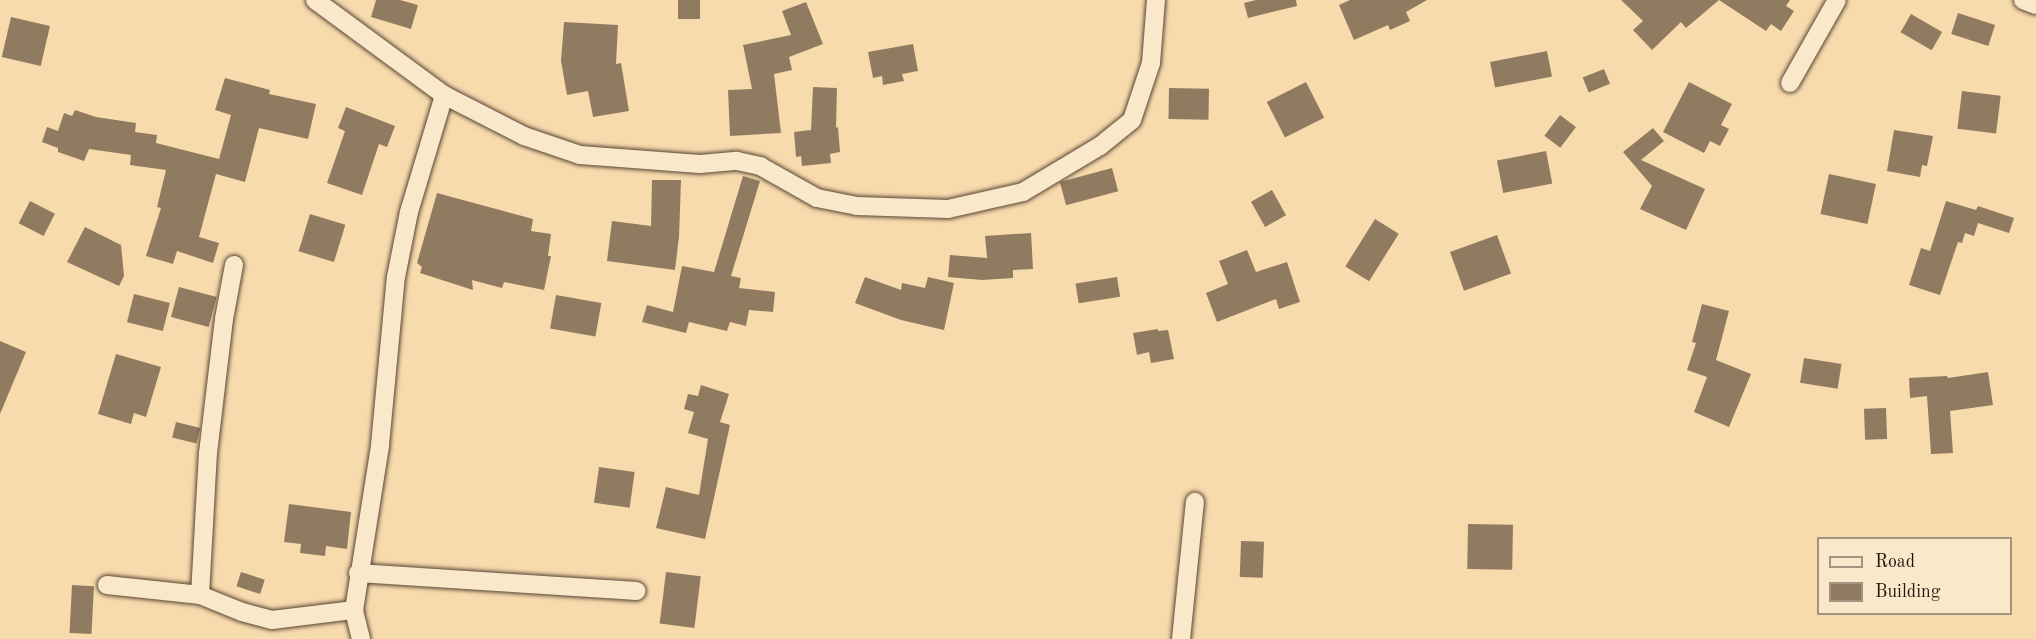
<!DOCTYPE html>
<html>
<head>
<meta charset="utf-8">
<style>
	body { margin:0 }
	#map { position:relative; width:2036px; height:639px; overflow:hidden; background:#f8dbad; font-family:"Old Standard TT",serif }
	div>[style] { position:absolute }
	.building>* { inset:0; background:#917b60; transform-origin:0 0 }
	.roads { filter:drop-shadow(0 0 2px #584535) drop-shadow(0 0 2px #584535) }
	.minor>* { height:18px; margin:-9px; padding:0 9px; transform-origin:9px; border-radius:9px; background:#fae8ca }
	span { translate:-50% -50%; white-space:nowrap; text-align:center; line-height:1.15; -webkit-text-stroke:4.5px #fae8ca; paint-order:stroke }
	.legend { position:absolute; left:1817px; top:537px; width:195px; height:78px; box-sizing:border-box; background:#fae8ca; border:2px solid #a4937e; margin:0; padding:8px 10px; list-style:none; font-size:18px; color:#22130d }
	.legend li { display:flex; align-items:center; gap:12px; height:30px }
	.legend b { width:30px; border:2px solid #a4937e }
</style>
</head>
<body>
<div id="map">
	<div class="building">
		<div style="clip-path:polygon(376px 0,400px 0,418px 5px,411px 29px,371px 17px)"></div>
		<div style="left:678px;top:0;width:22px;height:19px"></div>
		<div style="clip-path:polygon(1256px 0,1296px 0,1297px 6px,1248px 18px,1244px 3px)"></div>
		<div style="clip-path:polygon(1350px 0,1427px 0,1406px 12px,1410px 21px,1390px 30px,1388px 25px,1354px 40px,1339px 5px)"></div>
		<div style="clip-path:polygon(1621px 0,1790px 0,1786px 6px,1794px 11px,1781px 31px,1771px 24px,1766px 31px,1719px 0,1686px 28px,1681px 22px,1652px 50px,1633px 30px,1643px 21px)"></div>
		<div style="clip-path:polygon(806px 2px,823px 44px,789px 57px,792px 70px,774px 74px,781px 133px,730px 136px,728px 90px,752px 89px,743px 45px,791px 35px,782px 11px)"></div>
		<div style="left:1958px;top:13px;width:39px;height:22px;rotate:18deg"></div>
		<div style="left:1911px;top:14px;width:36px;height:21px;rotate:30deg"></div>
		<div style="left:11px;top:17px;width:40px;height:41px;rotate:13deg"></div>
		<div style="clip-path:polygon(564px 22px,618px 25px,616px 64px,621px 63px,629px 111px,593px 117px,588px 91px,567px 95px,561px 61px)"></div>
		<div style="clip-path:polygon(913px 44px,918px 71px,902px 74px,904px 81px,883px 85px,882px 76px,873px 78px,868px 52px)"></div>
		<div style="left:1547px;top:51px;width:26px;height:58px;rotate:79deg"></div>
		<div style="left:1604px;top:69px;width:16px;height:23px;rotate:68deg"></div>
		<div style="clip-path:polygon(225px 78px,270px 90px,269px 94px,316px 104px,308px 139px,259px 128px,245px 182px,216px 174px,199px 237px,219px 243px,213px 263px,177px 251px,173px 264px,146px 256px,161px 208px,157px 207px,166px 170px,130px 165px,131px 155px,89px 149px,84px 161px,58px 152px,58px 148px,42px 142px,47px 127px,58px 131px,64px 113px,72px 116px,75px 110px,96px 117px,136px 123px,135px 132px,157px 135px,156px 143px,219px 159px,231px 115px,215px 110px)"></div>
		<div style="left:1306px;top:82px;width:40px;height:44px;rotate:63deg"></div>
		<div style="clip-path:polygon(1689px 82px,1732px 104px,1721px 125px,1729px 129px,1720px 146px,1710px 141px,1704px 153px,1663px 132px)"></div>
		<div style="clip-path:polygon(813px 87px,837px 88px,836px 128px,838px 127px,840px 152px,830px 154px,831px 163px,802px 166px,801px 156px,796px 157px,794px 132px,811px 130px)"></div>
		<div style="left:1169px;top:88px;width:40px;height:31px;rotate:1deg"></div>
		<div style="left:1962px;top:91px;width:39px;height:38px;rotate:7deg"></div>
		<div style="clip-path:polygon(346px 107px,395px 126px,387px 147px,379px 144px,362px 195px,327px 183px,345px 131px,338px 128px)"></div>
		<div style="left:1560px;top:115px;width:20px;height:26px;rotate:37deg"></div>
		<div style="clip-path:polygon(1653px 128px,1664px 141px,1641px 160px,1705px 189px,1686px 230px,1640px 209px,1652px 186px,1623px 152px)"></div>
		<div style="clip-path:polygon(1894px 130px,1933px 136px,1927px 166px,1922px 165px,1920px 177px,1887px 171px)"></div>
		<div style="left:1546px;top:151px;width:33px;height:50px;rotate:79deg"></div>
		<div style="left:1112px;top:168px;width:24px;height:54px;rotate:75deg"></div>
		<div style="left:1829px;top:174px;width:48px;height:41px;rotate:12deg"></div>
		<div style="clip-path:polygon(743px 176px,760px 181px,731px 276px,741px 278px,739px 288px,775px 292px,773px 312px,749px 310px,746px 326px,730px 322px,727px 331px,689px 322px,686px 333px,642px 322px,647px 305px,673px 312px,682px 266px,714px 272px)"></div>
		<div style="clip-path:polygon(652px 180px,681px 180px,679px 237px,675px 270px,607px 261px,612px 221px,651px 226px)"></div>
		<div style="left:1272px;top:190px;width:29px;height:24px;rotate:61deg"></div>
		<div style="clip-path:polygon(437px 193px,533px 219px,531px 231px,551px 234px,548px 256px,551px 256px,544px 290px,504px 282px,502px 288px,472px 280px,473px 290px,420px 273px,422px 267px,417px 263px)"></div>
		<div style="left:30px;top:201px;width:28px;height:25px;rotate:27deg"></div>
		<div style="clip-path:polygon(1946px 201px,1976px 210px,1978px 206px,2014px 218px,2009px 233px,1978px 223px,1974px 236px,1965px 233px,1962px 243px,1958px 242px,1940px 295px,1909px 285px,1921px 248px,1930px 251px)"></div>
		<div style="left:310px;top:214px;width:37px;height:39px;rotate:17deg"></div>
		<div style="left:1375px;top:219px;width:28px;height:56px;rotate:32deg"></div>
		<div style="clip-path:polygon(85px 227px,121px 245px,124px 276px,119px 286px,67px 262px)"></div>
		<div style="clip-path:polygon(1031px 233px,1033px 269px,1013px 270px,1013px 278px,982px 280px,948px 277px,950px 255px,987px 258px,985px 236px)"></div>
		<div style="left:1497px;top:235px;width:41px;height:50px;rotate:70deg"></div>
		<div style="clip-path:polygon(1247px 250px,1256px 272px,1287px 262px,1300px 302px,1279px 309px,1276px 299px,1217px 322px,1206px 293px,1228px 284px,1219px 261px)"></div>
		<div style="clip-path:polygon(865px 277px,901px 290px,902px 283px,925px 288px,928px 277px,954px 283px,944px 330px,901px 320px,855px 303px)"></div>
		<div style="left:1117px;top:277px;width:20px;height:42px;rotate:81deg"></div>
		<div style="left:179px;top:287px;width:39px;height:31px;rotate:15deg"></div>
		<div style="left:134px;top:294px;width:37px;height:29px;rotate:14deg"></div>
		<div style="left:556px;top:295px;width:46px;height:34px;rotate:10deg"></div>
		<div style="clip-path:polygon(1702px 304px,1729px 311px,1716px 360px,1751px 374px,1729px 427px,1694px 412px,1707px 377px,1687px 370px,1696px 343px,1692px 342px)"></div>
		<div style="clip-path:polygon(1158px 329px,1158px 331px,1168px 330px,1174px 359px,1151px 363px,1149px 352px,1137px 355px,1133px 333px)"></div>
		<div style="clip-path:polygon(0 341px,26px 352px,0 414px)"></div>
		<div style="clip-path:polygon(116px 354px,161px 367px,146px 417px,134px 413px,131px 424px,98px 414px)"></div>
		<div style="left:1804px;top:358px;width:38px;height:25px;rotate:9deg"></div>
		<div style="clip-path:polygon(1988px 372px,1993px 405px,1950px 411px,1953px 453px,1931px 454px,1927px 396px,1910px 398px,1909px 378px,1947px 376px,1948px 378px)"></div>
		<div style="clip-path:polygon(701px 385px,729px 394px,720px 422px,730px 425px,705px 539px,656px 528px,666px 487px,699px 495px,708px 439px,688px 433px,694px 412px,684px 409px,688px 394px,698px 396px)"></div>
		<div style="left:1886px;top:408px;width:31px;height:22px;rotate:88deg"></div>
		<div style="left:176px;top:422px;width:25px;height:16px;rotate:14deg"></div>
		<div style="left:599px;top:467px;width:36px;height:36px;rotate:8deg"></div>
		<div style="clip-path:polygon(289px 504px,351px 512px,347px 549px,326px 546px,325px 556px,300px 553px,301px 544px,284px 542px)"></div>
		<div style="left:1468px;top:524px;width:45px;height:45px;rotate:1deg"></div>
		<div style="left:1241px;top:541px;width:23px;height:36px;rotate:2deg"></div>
		<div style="left:241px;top:572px;width:25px;height:15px;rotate:18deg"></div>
		<div style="left:666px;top:572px;width:35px;height:52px;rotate:7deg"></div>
		<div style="left:72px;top:585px;width:22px;height:48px;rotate:3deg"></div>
	</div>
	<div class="roads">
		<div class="minor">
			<div style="left:315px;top:0;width:160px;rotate:36.4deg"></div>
			<div style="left:444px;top:95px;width:90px;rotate:27.1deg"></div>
			<div style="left:524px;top:136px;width:59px;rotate:18.7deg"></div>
			<div style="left:580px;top:155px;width:120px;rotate:4.3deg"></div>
			<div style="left:700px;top:164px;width:37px;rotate:-5deg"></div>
			<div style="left:737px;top:161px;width:24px;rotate:12deg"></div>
			<div style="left:760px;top:166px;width:65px;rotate:29.3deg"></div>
			<div style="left:817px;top:198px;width:41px;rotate:11.3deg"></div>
			<div style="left:857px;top:206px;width:91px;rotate:1.9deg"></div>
			<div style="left:948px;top:209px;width:77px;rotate:-12.8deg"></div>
			<div style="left:1023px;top:192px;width:90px;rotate:-30.9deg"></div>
			<div style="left:1100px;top:146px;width:41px;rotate:-39.1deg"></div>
			<div style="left:1132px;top:120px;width:60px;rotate:-71.6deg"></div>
			<div style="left:1151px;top:63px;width:63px;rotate:-85.5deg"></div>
			<div style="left:2023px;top:0;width:14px;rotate:21deg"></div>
			<div style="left:1790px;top:83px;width:95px;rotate:-60.5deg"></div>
			<div style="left:358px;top:573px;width:279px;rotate:3.7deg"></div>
			<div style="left:107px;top:585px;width:94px;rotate:6.1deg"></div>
			<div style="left:200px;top:595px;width:45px;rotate:22deg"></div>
			<div style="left:242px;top:612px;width:31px;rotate:15deg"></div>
			<div style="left:272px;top:620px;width:83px;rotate:-7deg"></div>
			<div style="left:200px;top:595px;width:142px;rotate:-86.8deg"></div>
			<div style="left:208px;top:453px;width:135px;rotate:-83.2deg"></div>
			<div style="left:224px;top:319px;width:55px;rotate:-79.5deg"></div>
			<div style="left:361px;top:639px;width:30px;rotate:-104deg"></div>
			<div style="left:354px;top:610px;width:167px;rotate:-81deg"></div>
			<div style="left:380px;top:445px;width:169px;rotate:-84.6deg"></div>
			<div style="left:396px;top:277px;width:66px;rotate:-78.7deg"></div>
			<div style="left:409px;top:212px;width:122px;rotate:-73.3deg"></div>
			<div style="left:1181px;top:639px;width:138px;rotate:-84.2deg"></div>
		</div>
	</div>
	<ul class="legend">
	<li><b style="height:8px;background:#fae8ca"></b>Road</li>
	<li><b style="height:16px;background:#917b60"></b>Building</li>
	</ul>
</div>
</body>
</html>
